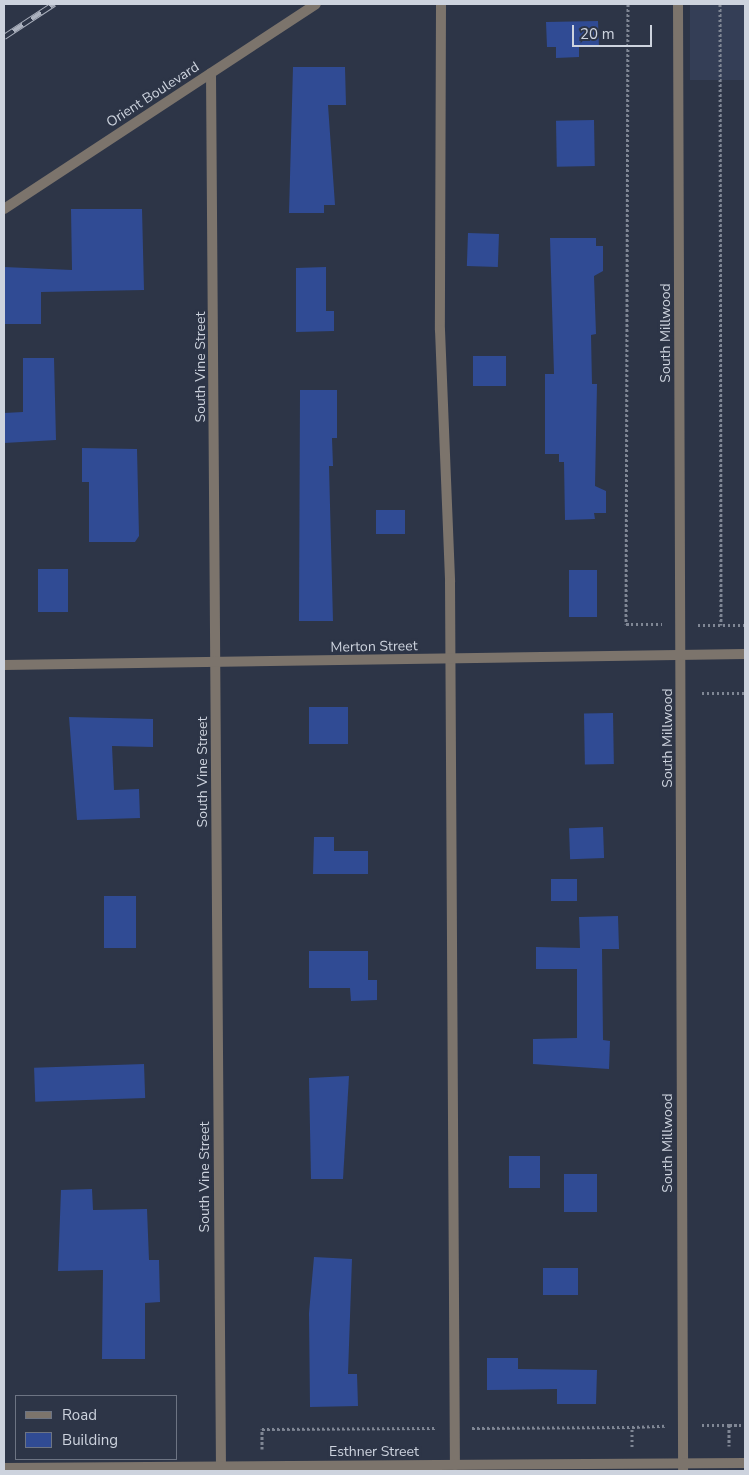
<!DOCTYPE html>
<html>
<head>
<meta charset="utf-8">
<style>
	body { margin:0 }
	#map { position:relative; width:749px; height:1475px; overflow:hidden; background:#2d3547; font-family:"Nunito Sans",sans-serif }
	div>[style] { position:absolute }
	.built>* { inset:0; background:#343e56; transform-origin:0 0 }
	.building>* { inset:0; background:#304b94; transform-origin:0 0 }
	.path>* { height:3px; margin-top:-1.5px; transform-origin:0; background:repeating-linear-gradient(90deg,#7f8694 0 2.5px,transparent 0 5px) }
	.lane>* { height:10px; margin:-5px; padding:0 5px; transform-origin:5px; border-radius:5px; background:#7c746c }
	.street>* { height:10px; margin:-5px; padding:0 5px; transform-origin:5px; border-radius:5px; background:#7c746c }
	.rail>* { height:5.5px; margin-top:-2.75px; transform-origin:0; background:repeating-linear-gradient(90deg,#2d3547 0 11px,#abb1be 0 22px); box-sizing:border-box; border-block:1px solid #abb1be }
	span { translate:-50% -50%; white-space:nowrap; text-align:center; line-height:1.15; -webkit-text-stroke:5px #2d3547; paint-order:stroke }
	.street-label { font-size:14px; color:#cdd3de }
	.frame { position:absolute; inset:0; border:5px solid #cdd3de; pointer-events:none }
	.legend { position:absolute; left:15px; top:1395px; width:162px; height:65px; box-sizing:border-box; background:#2d3547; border:1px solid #6d7483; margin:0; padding:6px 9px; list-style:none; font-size:15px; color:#cdd3de }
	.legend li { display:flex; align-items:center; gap:10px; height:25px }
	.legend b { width:25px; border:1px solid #6d7483 }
	.scale { position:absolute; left:572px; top:25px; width:80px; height:22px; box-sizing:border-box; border:2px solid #cdd3de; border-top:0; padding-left:6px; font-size:15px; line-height:18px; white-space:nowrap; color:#cdd3de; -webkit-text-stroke:4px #2d3547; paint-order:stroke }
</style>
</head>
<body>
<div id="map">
	<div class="built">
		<div style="left:690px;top:4px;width:55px;height:76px"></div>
	</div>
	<div class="building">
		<div style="clip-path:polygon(598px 21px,599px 47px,579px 47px,579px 57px,556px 58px,556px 47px,547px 47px,546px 22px)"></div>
		<div style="clip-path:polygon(293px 67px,345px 67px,346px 105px,328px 105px,335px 205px,324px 205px,324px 213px,289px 213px)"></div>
		<div style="left:594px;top:120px;width:46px;height:38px;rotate:89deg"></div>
		<div style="clip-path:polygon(71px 209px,142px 209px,144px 290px,41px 292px,41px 324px,4px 324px,4px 267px,72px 270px)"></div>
		<div style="left:468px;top:233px;width:31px;height:33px;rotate:2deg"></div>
		<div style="clip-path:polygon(550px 238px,596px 238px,596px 246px,603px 246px,603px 271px,594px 276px,596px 334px,591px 335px,592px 384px,597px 384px,595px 486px,606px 491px,606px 513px,594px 513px,595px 519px,565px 520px,564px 462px,559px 462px,559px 454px,545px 454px,545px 374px,554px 374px)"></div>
		<div style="clip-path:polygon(326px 267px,326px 311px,334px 311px,334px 331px,296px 332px,296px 268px)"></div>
		<div style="left:473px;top:356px;width:33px;height:30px"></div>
		<div style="clip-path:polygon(23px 358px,54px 358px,56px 440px,4px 443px,4px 413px,23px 412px)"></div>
		<div style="clip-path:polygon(300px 390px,337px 390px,337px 438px,332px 438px,333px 466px,329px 466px,333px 621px,299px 621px)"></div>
		<div style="clip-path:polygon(82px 448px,137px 449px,139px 536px,135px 542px,89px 542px,89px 482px,82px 482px)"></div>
		<div style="left:376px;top:510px;width:29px;height:24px"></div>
		<div style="left:68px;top:569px;width:43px;height:30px;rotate:90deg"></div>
		<div style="left:569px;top:570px;width:28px;height:47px"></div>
		<div style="left:309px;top:707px;width:39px;height:37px"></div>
		<div style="left:613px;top:713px;width:51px;height:29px;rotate:89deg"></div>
		<div style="clip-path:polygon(69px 717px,153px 719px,153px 747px,112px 746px,114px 790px,139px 789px,140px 818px,77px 820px)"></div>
		<div style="left:603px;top:827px;width:31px;height:34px;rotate:88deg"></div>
		<div style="clip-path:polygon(314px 837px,334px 837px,334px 851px,368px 851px,368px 874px,313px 874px)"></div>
		<div style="left:551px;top:879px;width:26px;height:22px"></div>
		<div style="left:104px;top:896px;width:32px;height:52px"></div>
		<div style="clip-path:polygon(618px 916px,619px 949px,602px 949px,603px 1040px,610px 1041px,609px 1069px,533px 1064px,533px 1039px,577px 1038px,577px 969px,536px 969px,536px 947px,580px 948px,579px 917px)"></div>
		<div style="clip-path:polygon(309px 951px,368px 951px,368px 980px,377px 980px,377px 1000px,351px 1001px,350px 988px,309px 988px)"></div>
		<div style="left:144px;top:1064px;width:34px;height:110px;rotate:88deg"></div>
		<div style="clip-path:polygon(349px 1076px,343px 1179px,311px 1179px,309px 1078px)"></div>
		<div style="left:540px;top:1156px;width:32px;height:31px;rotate:90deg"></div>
		<div style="left:597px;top:1174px;width:38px;height:33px;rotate:90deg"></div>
		<div style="clip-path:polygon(92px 1189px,93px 1210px,147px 1209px,149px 1260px,159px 1260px,160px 1302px,145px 1303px,145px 1359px,102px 1359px,103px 1270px,58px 1271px,61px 1190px)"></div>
		<div style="clip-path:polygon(314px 1257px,352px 1259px,348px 1374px,357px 1374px,358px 1406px,310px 1407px,309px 1313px)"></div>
		<div style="left:543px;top:1268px;width:35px;height:27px"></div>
		<div style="clip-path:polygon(487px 1358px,518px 1358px,518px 1369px,597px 1370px,596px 1404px,557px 1404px,557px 1389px,487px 1390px)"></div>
	</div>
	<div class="path">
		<div style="left:628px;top:4px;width:620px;rotate:90.18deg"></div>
		<div style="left:626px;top:624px;width:36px"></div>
		<div style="left:720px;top:4px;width:621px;rotate:89.91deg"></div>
		<div style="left:698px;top:625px;width:47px"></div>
		<div style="left:702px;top:693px;width:43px"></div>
		<div style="left:702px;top:1425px;width:27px"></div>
		<div style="left:729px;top:1425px;width:21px;rotate:90deg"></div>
		<div style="left:729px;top:1425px;width:16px"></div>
		<div style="left:472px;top:1428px;width:160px;rotate:-0.4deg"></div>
		<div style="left:632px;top:1447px;width:20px;rotate:-90deg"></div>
		<div style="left:632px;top:1427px;width:33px;rotate:-2deg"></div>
		<div style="left:262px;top:1449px;width:20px;rotate:-90deg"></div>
		<div style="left:262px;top:1429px;width:174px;rotate:-0.3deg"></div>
	</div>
	<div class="lane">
		<div style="left:441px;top:4px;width:326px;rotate:90.2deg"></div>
		<div style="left:440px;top:330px;width:252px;rotate:87.7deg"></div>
		<div style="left:450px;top:582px;width:883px;rotate:89.68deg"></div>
	</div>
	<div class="street">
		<div style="left:678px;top:4px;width:1467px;rotate:89.8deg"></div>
		<div style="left:211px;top:73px;width:1398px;rotate:89.59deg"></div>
		<div style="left:4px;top:209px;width:373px;rotate:-33.3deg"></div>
		<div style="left:4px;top:665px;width:741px;rotate:-0.85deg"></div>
		<div style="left:4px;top:1468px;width:741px;rotate:-0.39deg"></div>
	</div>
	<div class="rail">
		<div style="left:4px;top:37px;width:60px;rotate:-33.4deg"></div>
	</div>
	<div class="street-label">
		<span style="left:153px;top:95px;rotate:-33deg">Orient Boulevard</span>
		<span style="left:666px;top:333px;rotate:-90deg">South Millwood</span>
		<span style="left:201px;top:367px;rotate:-90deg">South Vine Street</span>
		<span style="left:374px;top:647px;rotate:-1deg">Merton Street</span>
		<span style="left:668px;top:738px;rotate:-90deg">South Millwood</span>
		<span style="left:203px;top:772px;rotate:-90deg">South Vine Street</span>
		<span style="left:668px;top:1143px;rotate:-90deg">South Millwood</span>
		<span style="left:205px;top:1177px;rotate:-90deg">South Vine Street</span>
		<span style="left:374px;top:1452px">Esthner Street</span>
	</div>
	<div class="frame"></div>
	<ul class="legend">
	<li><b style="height:6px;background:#7c746c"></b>Road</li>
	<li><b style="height:14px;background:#304b94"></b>Building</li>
	</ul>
	<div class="scale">20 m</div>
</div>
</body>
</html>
